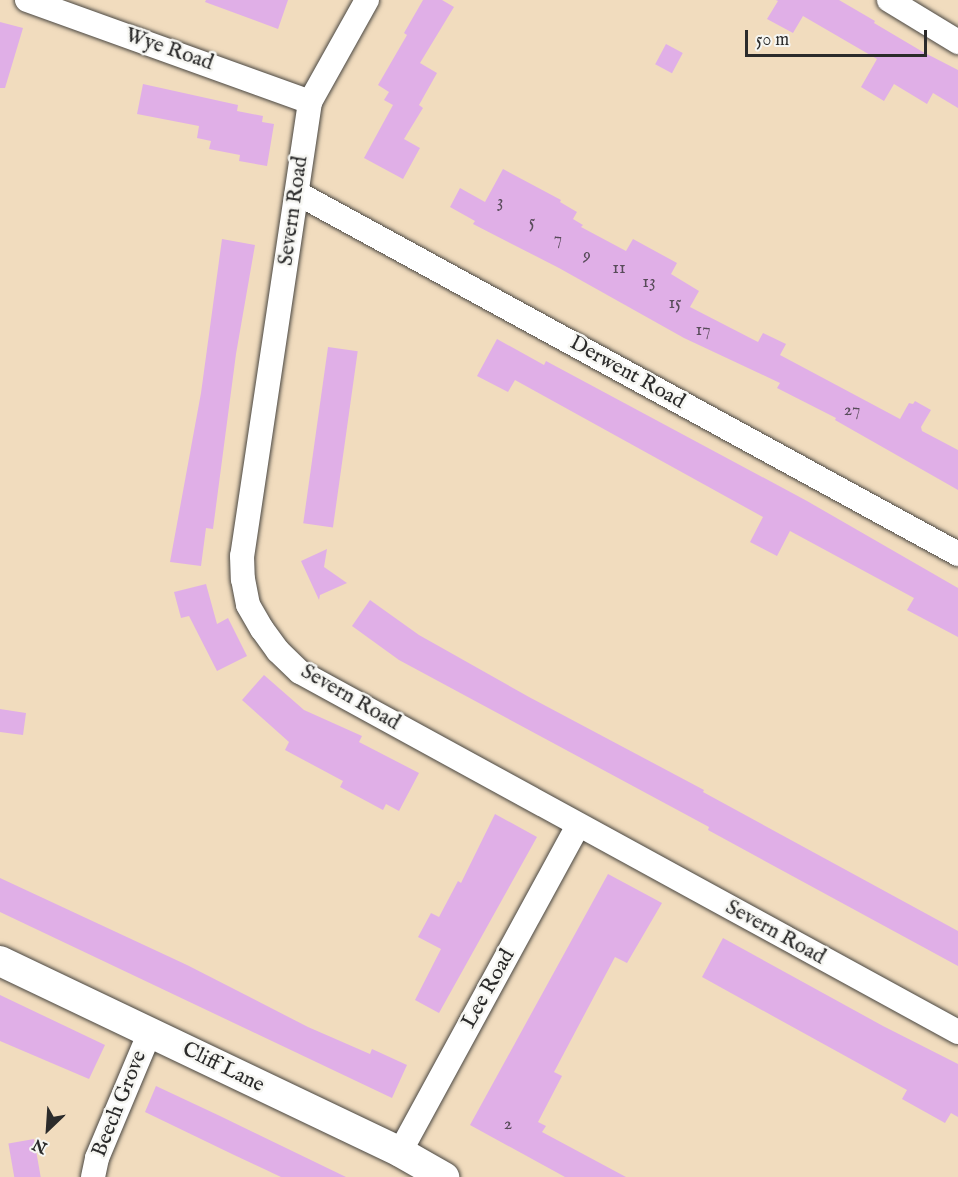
<!DOCTYPE html>
<html>
<head>
<meta charset="utf-8">
<style>
	body { margin:0 }
	#map { position:relative; width:958px; height:1177px; overflow:hidden; background:#f1dcbe; font-family:"IM FELL English",serif }
	div>[style] { position:absolute }
	.building>* { inset:0; background:#e0afe7; transform-origin:0 0 }
	.roads { filter:drop-shadow(0 0 2px #494641) drop-shadow(0 0 2px #494641) }
	.minor>* { height:24px; margin:-12px; padding:0 12px; transform-origin:12px; border-radius:12px; background:#fff }
	.tertiary>* { height:30px; margin:-15px; padding:0 15px; transform-origin:15px; border-radius:15px; background:#fff }
	span { translate:-50% -50%; white-space:nowrap; text-align:center; line-height:1.15; -webkit-text-stroke:5px #f6f6f2; paint-order:stroke }
	.number-label { font-size:18px; color:#584c5a }
	.number-label span { -webkit-text-stroke-width:0 }
	.street-label { font-size:21px; color:#2b2b2b }
	.north { position:absolute; left:18px; top:1099px; width:60px; height:60px; -webkit-text-stroke:4px #f6f6f2; paint-order:stroke; rotate:205deg; font-size:16px; font-weight:700; line-height:24px; text-align:center; color:#2b2b2b }
	.north::after { content:''; display:block; margin:auto; width:21px; height:27px; background:#2b2b2b; clip-path:polygon(50% 0,100% 100%,50% 72%,0 100%) }
	.scale { position:absolute; left:745px; top:30px; width:182px; height:27px; box-sizing:border-box; border:3px solid #2b2b2b; border-top:0; padding-left:8px; font-size:18px; line-height:21px; white-space:nowrap; color:#2b2b2b; -webkit-text-stroke:4px #f6f6f2; paint-order:stroke }
</style>
</head>
<body>
<div id="map">
	<div class="building">
		<div style="clip-path:polygon(206px 0,288px 0,278px 29px,205px 2px)"></div>
		<div style="clip-path:polygon(423px 0,442px 0,454px 7px,420px 63px,437px 73px,419px 105px,423px 108px,404px 139px,420px 148px,403px 179px,364px 158px,393px 105px,384px 100px,389px 92px,378px 85px,407px 35px,404px 33px)"></div>
		<div style="clip-path:polygon(776px 0,839px 0,875px 21px,874px 23px,923px 52px,958px 70px,958px 108px,933px 93px,927px 104px,894px 84px,884px 101px,861px 87px,877px 59px,803px 16px,793px 33px,767px 19px,778px 1px)"></div>
		<div style="clip-path:polygon(0 22px,23px 28px,5px 88px,0 88px)"></div>
		<div style="left:666px;top:44px;width:19px;height:23px;rotate:28deg"></div>
		<div style="clip-path:polygon(143px 84px,238px 105px,237px 111px,263px 116px,262px 122px,274px 124px,267px 166px,239px 161px,240px 155px,209px 149px,211px 141px,197px 138px,199px 126px,137px 114px)"></div>
		<div style="clip-path:polygon(503px 169px,561px 200px,560px 202px,577px 212px,573px 219px,583px 225px,581px 227px,626px 251px,633px 239px,677px 263px,671px 274px,699px 291px,690px 307px,758px 342px,763px 333px,786px 344px,780px 355px,900px 419px,909px 403px,913px 404px,915px 401px,931px 410px,921px 427px,922px 431px,958px 450px,958px 490px,835px 420px,836px 418px,777px 388px,780px 383px,684px 338px,559px 268px,473px 224px,475px 221px,450px 207px,460px 188px,485px 202px)"></div>
		<div style="clip-path:polygon(222px 239px,255px 245px,236px 354px,213px 529px,206px 528px,201px 566px,170px 562px,201px 393px)"></div>
		<div style="clip-path:polygon(497px 339px,544px 365px,546px 361px,807px 501px,958px 588px,958px 637px,907px 610px,914px 598px,790px 531px,777px 556px,750px 542px,763px 517px,515px 380px,508px 392px,477px 376px)"></div>
		<div style="left:328px;top:347px;width:30px;height:178px;rotate:8deg"></div>
		<div style="clip-path:polygon(327px 549px,324px 567px,347px 583px,320px 595px,319px 600px,301px 561px)"></div>
		<div style="clip-path:polygon(206px 584px,217px 624px,228px 618px,247px 656px,217px 671px,189px 616px,181px 618px,174px 592px)"></div>
		<div style="clip-path:polygon(370px 600px,419px 635px,529px 697px,704px 790px,703px 792px,958px 931px,958px 966px,708px 830px,709px 827px,399px 660px,352px 626px)"></div>
		<div style="clip-path:polygon(264px 675px,304px 710px,362px 736px,359px 742px,419px 773px,399px 811px,386px 804px,383px 810px,340px 787px,343px 781px,285px 750px,289px 742px,242px 700px)"></div>
		<div style="clip-path:polygon(0 709px,26px 713px,23px 735px,0 732px)"></div>
		<div style="clip-path:polygon(495px 814px,537px 837px,439px 1013px,415px 1000px,441px 949px,418px 937px,431px 913px,439px 917px,458px 881px,461px 883px)"></div>
		<div style="clip-path:polygon(608px 874px,662px 903px,627px 963px,615px 957px,554px 1072px,562px 1076px,538px 1122px,546px 1126px,542px 1132px,626px 1177px,565px 1177px,470px 1125px)"></div>
		<div style="clip-path:polygon(0 878px,187px 965px,308px 1027px,370px 1054px,372px 1049px,407px 1065px,392px 1098px,0 912px)"></div>
		<div style="clip-path:polygon(723px 938px,883px 1026px,958px 1064px,958px 1117px,951px 1113px,945px 1123px,902px 1099px,907px 1090px,702px 977px)"></div>
		<div style="clip-path:polygon(0 995px,105px 1045px,89px 1079px,0 1041px)"></div>
		<div style="clip-path:polygon(156px 1086px,220px 1116px,346px 1177px,281px 1177px,232px 1154px,145px 1112px)"></div>
		<div style="left:34px;top:1139px;width:39px;height:26px;rotate:80deg"></div>
	</div>
	<div class="roads">
		<div class="minor">
			<div style="left:27px;top:0;width:301px;rotate:19.8deg"></div>
			<div style="left:367px;top:0;width:117px;rotate:119.2deg"></div>
			<div style="left:310px;top:102px;width:459px;rotate:98.5deg"></div>
			<div style="left:242px;top:556px;width:23px;rotate:88deg"></div>
			<div style="left:243px;top:579px;width:26px;rotate:79deg"></div>
			<div style="left:248px;top:605px;width:28px;rotate:60deg"></div>
			<div style="left:262px;top:629px;width:27px;rotate:54deg"></div>
			<div style="left:278px;top:651px;width:30px;rotate:44deg"></div>
			<div style="left:300px;top:672px;width:750px;rotate:28.68deg"></div>
			<div style="left:889px;top:0;width:81px;rotate:31.3deg"></div>
			<div style="left:297px;top:193px;width:753px;rotate:28.64deg"></div>
			<div style="left:400px;top:1152px;width:371px;rotate:-61.4deg"></div>
			<div style="left:93px;top:1177px;width:19px;rotate:-78deg"></div>
			<div style="left:97px;top:1158px;width:137px;rotate:-67.2deg"></div>
		</div>
		<div class="tertiary">
			<div style="left:0;top:961px;width:443px;rotate:25.5deg"></div>
			<div style="left:400px;top:1152px;width:51px;rotate:29.6deg"></div>
		</div>
	</div>
	<div class="number-label">
		<span style="left:500px;top:203px">3</span>
		<span style="left:532px;top:223px">5</span>
		<span style="left:558px;top:240px">7</span>
		<span style="left:587px;top:256px">9</span>
		<span style="left:619px;top:269px">11</span>
		<span style="left:649px;top:283px">13</span>
		<span style="left:675px;top:304px">15</span>
		<span style="left:703px;top:331px">17</span>
		<span style="left:852px;top:411px">27</span>
		<span style="left:508px;top:1125px">2</span>
	</div>
	<div class="street-label">
		<span style="left:169px;top:50px;rotate:19deg">Wye Road</span>
		<span style="left:294px;top:211px;rotate:-82deg">Severn Road</span>
		<span style="left:627px;top:373px;rotate:29deg">Derwent Road</span>
		<span style="left:350px;top:698px;rotate:30deg">Severn Road</span>
		<span style="left:775px;top:933px;rotate:29deg">Severn Road</span>
		<span style="left:489px;top:989px;rotate:-61deg">Lee Road</span>
		<span style="left:223px;top:1068px;rotate:26deg">Cliff Lane</span>
		<span style="left:120px;top:1104px;rotate:-68deg">Beech Grove</span>
	</div>
	<div class="north">N</div>
	<div class="scale">50 m</div>
</div>
</body>
</html>
